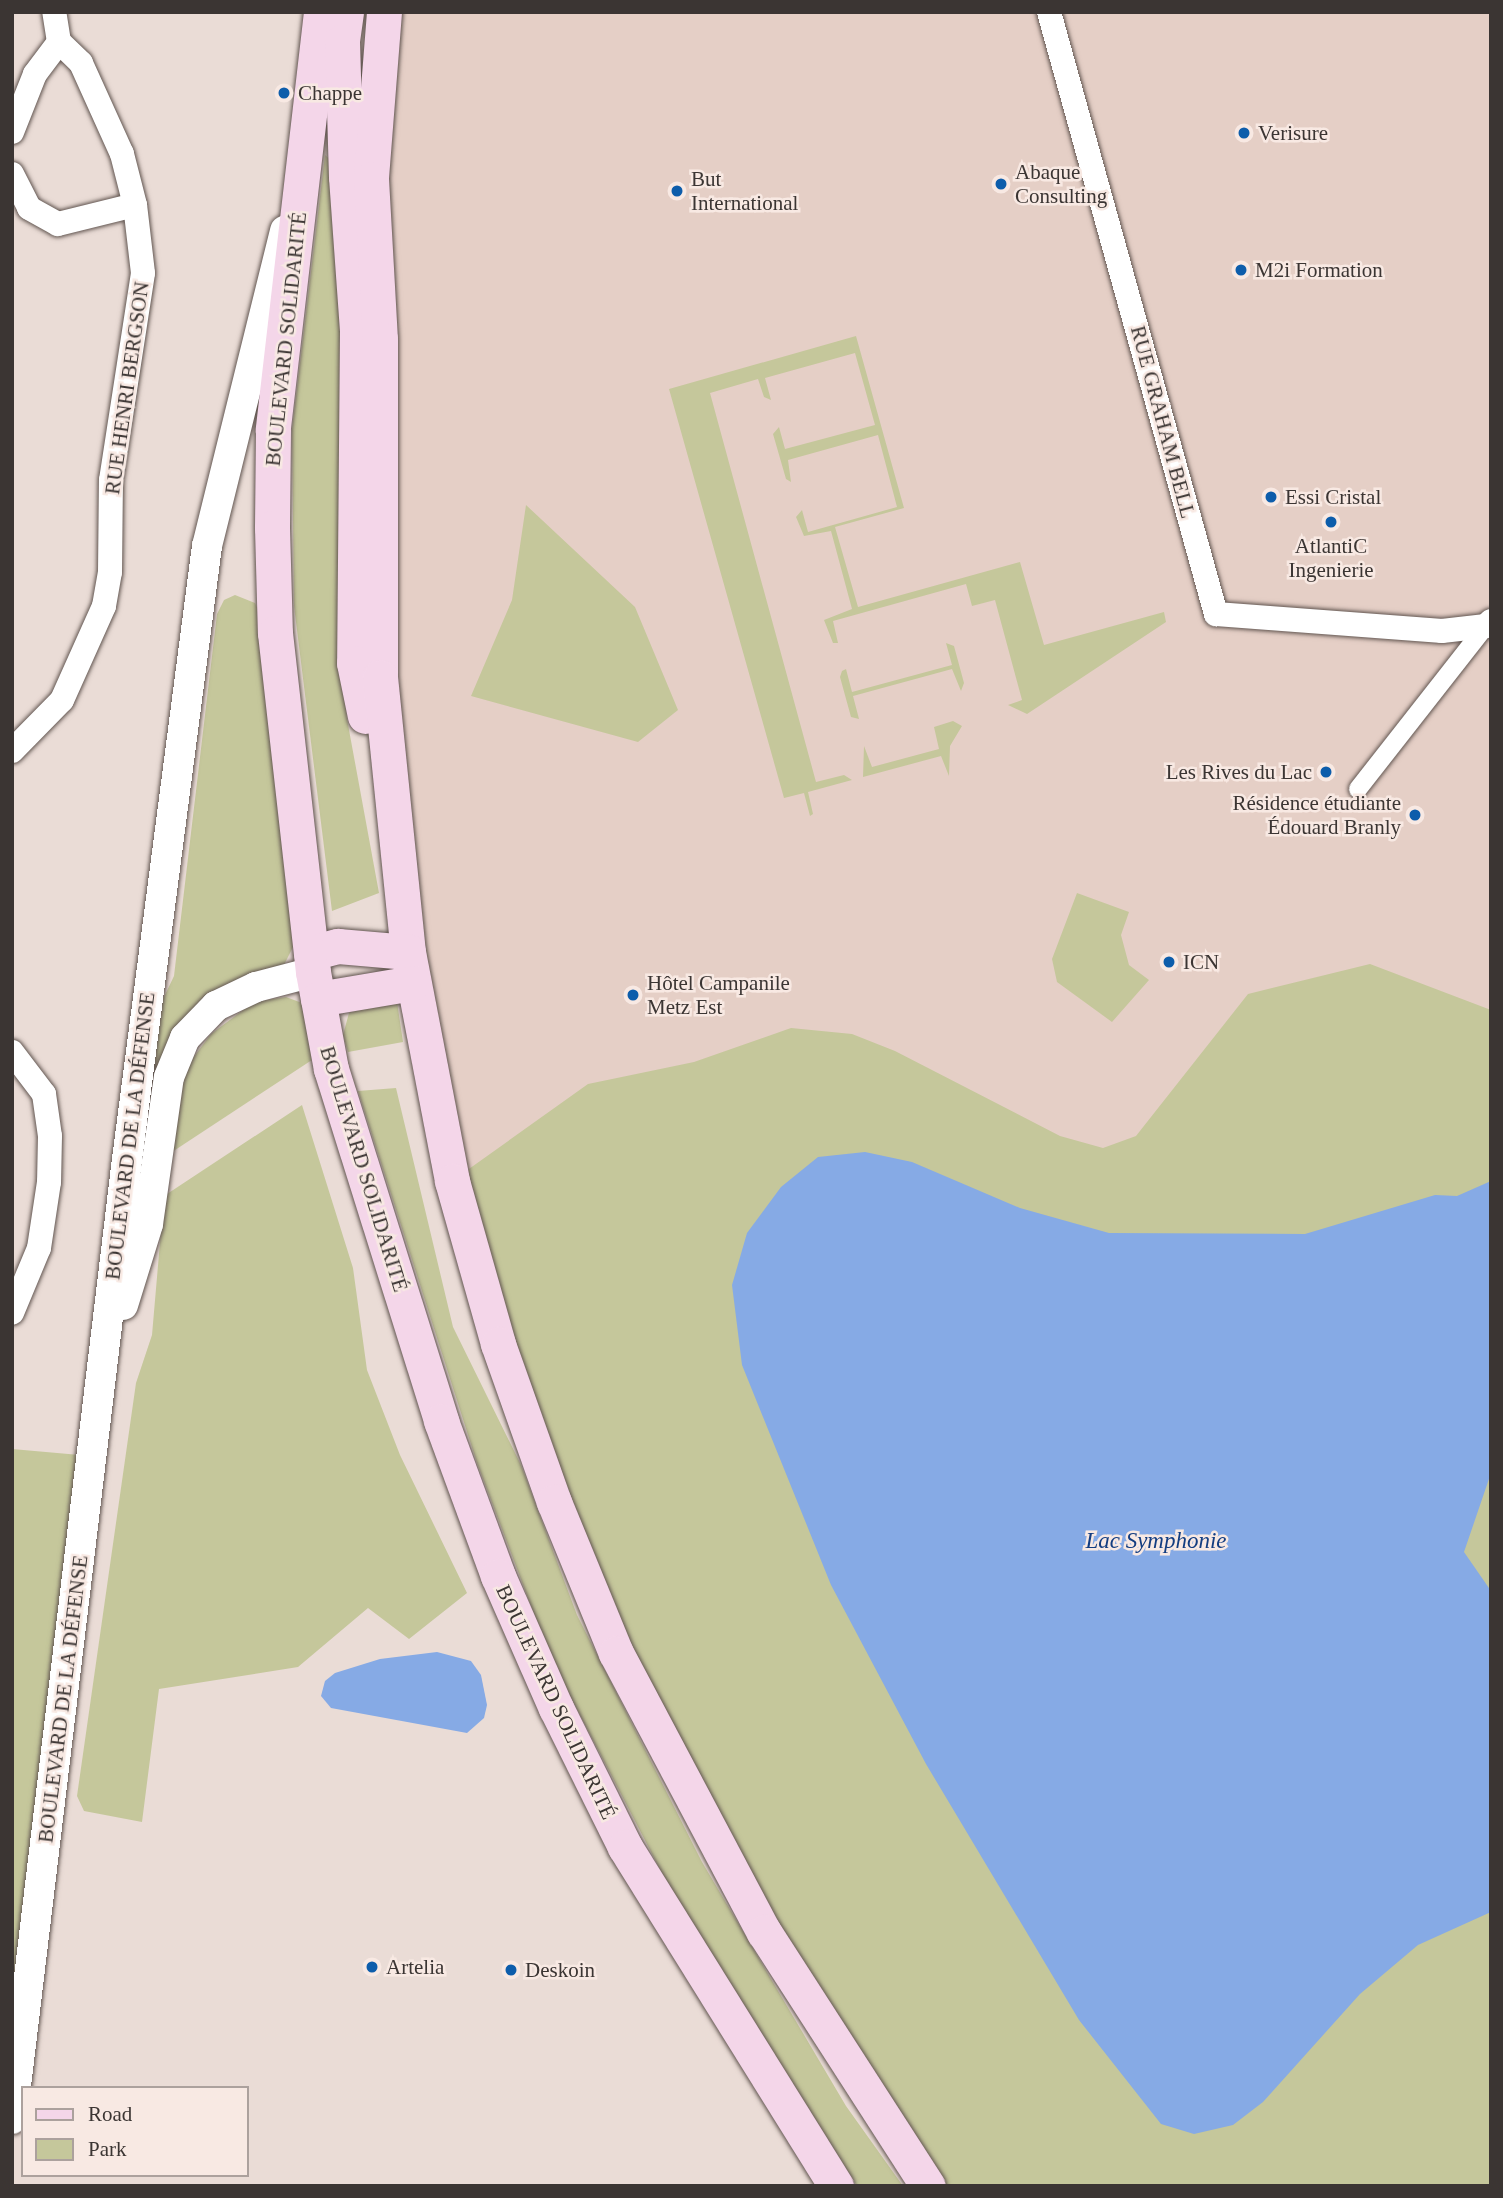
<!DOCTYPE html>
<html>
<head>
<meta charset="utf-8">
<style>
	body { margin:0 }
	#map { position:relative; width:1503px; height:2198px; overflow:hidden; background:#eadcd6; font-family:"Times New Roman",serif }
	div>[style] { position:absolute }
	.built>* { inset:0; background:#e5cfc6 }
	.green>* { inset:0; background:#c5c79b }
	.water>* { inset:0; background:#86aae5 }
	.roads { filter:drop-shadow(0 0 2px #615550) drop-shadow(0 0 2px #615550) }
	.pedestrian>* { height:18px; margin:-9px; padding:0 9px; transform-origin:9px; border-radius:9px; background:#fff }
	.minor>* { height:24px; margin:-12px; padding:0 12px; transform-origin:12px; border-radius:12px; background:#fff }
	.tertiary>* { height:30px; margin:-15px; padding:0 15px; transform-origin:15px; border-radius:15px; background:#fff }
	.secondary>* { height:35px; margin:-17.5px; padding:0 17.5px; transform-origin:17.5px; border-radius:17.5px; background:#f4d6e9 }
	.dots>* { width:19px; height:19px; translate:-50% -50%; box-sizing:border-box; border:4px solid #f8e9e3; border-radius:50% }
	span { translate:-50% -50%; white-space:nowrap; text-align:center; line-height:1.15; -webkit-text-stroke:5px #f8e9e3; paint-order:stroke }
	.poi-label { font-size:21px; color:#3b3533 }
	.left { translate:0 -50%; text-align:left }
	.right { translate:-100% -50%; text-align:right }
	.street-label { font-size:21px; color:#3b3533 }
	.water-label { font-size:23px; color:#133d81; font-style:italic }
	.frame { position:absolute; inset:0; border:14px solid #3b3533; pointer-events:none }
	.legend { position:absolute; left:21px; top:2086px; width:228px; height:91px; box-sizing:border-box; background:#f8e9e3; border:2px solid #aca19d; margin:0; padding:9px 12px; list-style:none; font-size:21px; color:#3b3533 }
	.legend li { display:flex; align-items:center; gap:14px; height:35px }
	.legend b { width:35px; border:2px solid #aca19d }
</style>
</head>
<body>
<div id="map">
	<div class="built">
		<div style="clip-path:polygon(385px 12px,1491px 12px,1491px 2186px,452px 1181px,387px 780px)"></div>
	</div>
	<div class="green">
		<div style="clip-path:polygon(325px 155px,334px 163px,341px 338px,339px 643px,347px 719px,379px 893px,332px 911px,294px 606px,292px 430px)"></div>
		<div style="clip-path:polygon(856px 336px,904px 508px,835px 527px,858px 607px,1020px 562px,1044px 645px,1164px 612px,1166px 622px,1027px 714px,1008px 705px,1022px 700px,995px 600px,972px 606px,966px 584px,833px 621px,838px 643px,833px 643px,824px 620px,852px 609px,831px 531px,804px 536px,796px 517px,802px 510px,808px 532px,897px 507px,878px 435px,788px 460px,791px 482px,786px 479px,773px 434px,779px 427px,785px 449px,875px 425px,855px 353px,765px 378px,771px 400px,764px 397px,758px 379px,710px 393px,816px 782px,844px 775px,852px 780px,808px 792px,813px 814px,810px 816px,804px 793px,784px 798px,669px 389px)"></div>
		<div style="clip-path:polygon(526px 505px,635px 607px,678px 710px,638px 742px,471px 696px,512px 600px)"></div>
		<div style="clip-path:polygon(235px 595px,255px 603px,260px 614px,294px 945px,283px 967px,201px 1005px,148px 1153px,137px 1151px,153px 1020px,174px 976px,217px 614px,224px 600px)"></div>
		<div style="clip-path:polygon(946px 643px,954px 646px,964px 683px,961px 691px,952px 669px,853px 696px,859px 719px,851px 717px,840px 677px,842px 671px,846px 669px,852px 692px,952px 665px)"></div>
		<div style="clip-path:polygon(953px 721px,962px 726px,950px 746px,949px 776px,941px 756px,863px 777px,864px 746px,872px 767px,939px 749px,934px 727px)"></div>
		<div style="clip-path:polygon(1077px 893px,1129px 912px,1121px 935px,1129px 965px,1149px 980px,1112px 1022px,1057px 982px,1052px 959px)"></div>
		<div style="clip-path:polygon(1370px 964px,1491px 1010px,1491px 2186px,928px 2186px,616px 1653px,452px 1181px,588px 1084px,694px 1062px,791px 1028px,852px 1034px,895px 1051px,1060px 1136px,1103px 1148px,1136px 1136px,1248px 994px)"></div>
		<div style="clip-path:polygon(286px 997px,302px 1003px,315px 1058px,169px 1154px,176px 1100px,190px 1062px,211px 1034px,254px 1002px)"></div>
		<div style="clip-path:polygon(397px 1002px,403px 1042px,348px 1052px,343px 1035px,349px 1013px,357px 1006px)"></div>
		<div style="clip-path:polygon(396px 1088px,453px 1327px,521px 1465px,577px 1615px,702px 1862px,846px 2106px,903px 2186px,857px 2186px,664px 1877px,551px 1659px,477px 1463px,358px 1091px)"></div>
		<div style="clip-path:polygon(302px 1105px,353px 1268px,367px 1370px,400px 1455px,467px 1593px,409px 1639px,368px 1608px,298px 1667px,159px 1689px,142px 1822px,84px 1811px,77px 1796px,136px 1383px,152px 1335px,164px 1196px)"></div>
		<div style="clip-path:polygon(12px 1449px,91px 1456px,12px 2119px)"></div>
	</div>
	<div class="water">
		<div style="clip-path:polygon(865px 1152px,912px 1162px,1020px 1208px,1109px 1233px,1305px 1234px,1435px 1195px,1457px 1196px,1491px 1181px,1491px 1473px,1464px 1552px,1491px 1591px,1491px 1912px,1418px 1945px,1360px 1994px,1263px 2102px,1233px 2125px,1194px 2134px,1161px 2124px,1079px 2020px,926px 1764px,831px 1585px,742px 1365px,732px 1285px,747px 1233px,781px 1187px,818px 1157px)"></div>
		<div style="clip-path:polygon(437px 1652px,471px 1661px,481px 1675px,487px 1705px,484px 1718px,467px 1733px,331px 1708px,321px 1696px,325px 1681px,335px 1673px,380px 1659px)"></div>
	</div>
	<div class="roads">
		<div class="pedestrian">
			<div style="left:1358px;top:789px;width:207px;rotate:-51.9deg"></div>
		</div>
		<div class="minor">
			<div style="left:1049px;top:12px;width:625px;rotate:74.5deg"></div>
			<div style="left:1216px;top:614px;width:227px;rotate:4.3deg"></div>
			<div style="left:1442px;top:631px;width:44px;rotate:-6.5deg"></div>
			<div style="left:1486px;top:626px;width:7px;rotate:-45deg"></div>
			<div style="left:12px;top:132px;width:62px;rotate:-68.4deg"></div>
			<div style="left:35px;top:74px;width:40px;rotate:-53deg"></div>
			<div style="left:12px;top:174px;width:38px;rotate:63deg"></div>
			<div style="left:29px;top:208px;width:33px;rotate:29deg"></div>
			<div style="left:58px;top:224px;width:79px;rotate:-13.9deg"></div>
			<div style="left:12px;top:751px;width:71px;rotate:-45.6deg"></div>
			<div style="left:62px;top:700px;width:103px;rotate:-65.9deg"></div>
			<div style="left:104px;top:606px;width:35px;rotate:-80deg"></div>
			<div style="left:110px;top:572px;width:92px;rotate:-89.4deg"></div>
			<div style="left:111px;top:480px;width:209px;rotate:-81.2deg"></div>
			<div style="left:143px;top:273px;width:68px;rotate:-96.7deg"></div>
			<div style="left:135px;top:205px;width:53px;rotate:-104.3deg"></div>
			<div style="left:122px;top:154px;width:100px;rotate:-114.3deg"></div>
			<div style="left:81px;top:63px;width:30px;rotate:-136deg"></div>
			<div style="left:59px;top:42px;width:30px;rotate:-99deg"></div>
			<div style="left:12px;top:1052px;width:53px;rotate:52.7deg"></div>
			<div style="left:44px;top:1094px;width:42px;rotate:81.9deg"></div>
			<div style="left:50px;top:1136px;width:46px;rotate:91.2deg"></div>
			<div style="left:49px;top:1182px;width:67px;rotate:98.6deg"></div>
			<div style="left:39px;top:1248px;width:70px;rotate:112.6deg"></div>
		</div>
		<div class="tertiary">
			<div style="left:123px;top:1305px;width:85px;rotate:-72.8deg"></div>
			<div style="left:148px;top:1224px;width:148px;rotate:-81.9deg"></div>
			<div style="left:169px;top:1077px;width:42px;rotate:-67.7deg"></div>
			<div style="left:185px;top:1038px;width:45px;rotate:-45.9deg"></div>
			<div style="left:216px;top:1006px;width:44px;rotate:-25.4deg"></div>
			<div style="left:256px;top:987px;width:59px;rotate:-14.7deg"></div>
			<div style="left:12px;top:2119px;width:959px;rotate:-83.17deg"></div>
			<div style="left:126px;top:1167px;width:626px;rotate:-82.57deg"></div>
			<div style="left:207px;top:546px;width:325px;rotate:-76.1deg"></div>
		</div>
		<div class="secondary">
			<div style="left:321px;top:12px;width:421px;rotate:96.6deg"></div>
			<div style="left:273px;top:430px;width:98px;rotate:90.6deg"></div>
			<div style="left:272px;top:528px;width:105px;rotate:88.4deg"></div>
			<div style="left:275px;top:633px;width:341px;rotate:83.6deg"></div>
			<div style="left:313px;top:972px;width:99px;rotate:79.5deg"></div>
			<div style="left:331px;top:1069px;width:369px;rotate:72.6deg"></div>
			<div style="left:441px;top:1421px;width:165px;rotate:69.8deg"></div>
			<div style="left:498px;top:1576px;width:144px;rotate:66.3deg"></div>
			<div style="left:556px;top:1708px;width:155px;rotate:63.6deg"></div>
			<div style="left:625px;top:1847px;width:399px;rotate:58.1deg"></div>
			<div style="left:346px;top:12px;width:30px;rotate:98deg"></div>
			<div style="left:342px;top:42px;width:135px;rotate:88.3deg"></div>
			<div style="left:346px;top:177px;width:154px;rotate:85.9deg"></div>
			<div style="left:357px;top:331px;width:332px;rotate:90.5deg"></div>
			<div style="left:354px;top:663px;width:54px;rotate:78.3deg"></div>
			<div style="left:384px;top:12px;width:168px;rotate:94.5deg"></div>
			<div style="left:371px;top:179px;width:160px;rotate:86.8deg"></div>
			<div style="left:380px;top:339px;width:338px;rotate:90deg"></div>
			<div style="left:380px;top:677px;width:276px;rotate:84.2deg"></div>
			<div style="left:408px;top:952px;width:233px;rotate:79.1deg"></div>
			<div style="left:452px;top:1181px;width:169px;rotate:74.2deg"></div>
			<div style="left:498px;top:1344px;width:168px;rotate:70.5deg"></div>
			<div style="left:554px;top:1502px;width:163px;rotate:67.7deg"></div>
			<div style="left:616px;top:1653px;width:316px;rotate:62.1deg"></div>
			<div style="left:764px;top:1932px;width:302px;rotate:57.2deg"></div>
			<div style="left:311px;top:953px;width:28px;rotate:-15deg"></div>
			<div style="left:338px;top:946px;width:70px;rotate:4.9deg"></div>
			<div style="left:318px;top:999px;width:96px;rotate:-9.6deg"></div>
		</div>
	</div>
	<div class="dots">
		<div style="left:284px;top:93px;background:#0d5dab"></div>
		<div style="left:1244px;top:133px;background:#0d5dab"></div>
		<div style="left:1001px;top:184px;background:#0d5dab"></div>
		<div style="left:677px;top:191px;background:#0d5dab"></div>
		<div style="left:1241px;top:270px;background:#0d5dab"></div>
		<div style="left:1271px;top:497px;background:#0d5dab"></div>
		<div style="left:1331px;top:522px;background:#0d5dab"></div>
		<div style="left:1326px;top:772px;background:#0d5dab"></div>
		<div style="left:1415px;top:815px;background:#0d5dab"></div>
		<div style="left:1169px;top:962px;background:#0d5dab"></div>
		<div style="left:633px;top:995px;background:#0d5dab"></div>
		<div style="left:372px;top:1967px;background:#0d5dab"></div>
		<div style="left:511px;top:1970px;background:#0d5dab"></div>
	</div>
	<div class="poi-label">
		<span class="left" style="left:298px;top:93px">Chappe</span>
		<span class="left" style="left:1258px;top:133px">Verisure</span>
		<span class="left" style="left:1015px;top:184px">Abaque<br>Consulting</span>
		<span class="left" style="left:691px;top:191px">But<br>International</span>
		<span class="left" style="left:1255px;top:270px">M2i Formation</span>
		<span class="left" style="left:1285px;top:497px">Essi Cristal</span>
		<span style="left:1331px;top:558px">AtlantiC<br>Ingenierie</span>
		<span class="right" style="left:1312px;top:772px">Les Rives du Lac</span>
		<span class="right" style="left:1401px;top:815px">Résidence étudiante<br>Édouard Branly</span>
		<span class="left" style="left:1183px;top:962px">ICN</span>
		<span class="left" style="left:647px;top:995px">Hôtel Campanile<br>Metz Est</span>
		<span class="left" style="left:386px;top:1967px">Artelia</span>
		<span class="left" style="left:525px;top:1970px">Deskoin</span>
	</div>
	<div class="street-label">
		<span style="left:286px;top:339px;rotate:-84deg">BOULEVARD SOLIDARITÉ</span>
		<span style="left:127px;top:388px;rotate:-82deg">RUE HENRI BERGSON</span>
		<span style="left:1163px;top:422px;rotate:75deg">RUE GRAHAM BELL</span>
		<span style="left:130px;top:1136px;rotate:-83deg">BOULEVARD DE LA DÉFENSE</span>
		<span style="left:364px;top:1169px;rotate:73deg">BOULEVARD SOLIDARITÉ</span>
		<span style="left:63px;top:1699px;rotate:-83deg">BOULEVARD DE LA DÉFENSE</span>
		<span style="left:556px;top:1702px;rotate:65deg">BOULEVARD SOLIDARITÉ</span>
	</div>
	<div class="water-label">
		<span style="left:1156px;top:1541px">Lac Symphonie</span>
	</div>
	<div class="frame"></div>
	<ul class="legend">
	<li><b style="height:9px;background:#f4d6e9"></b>Road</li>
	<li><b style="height:19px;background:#c5c79b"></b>Park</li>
	</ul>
</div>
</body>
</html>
